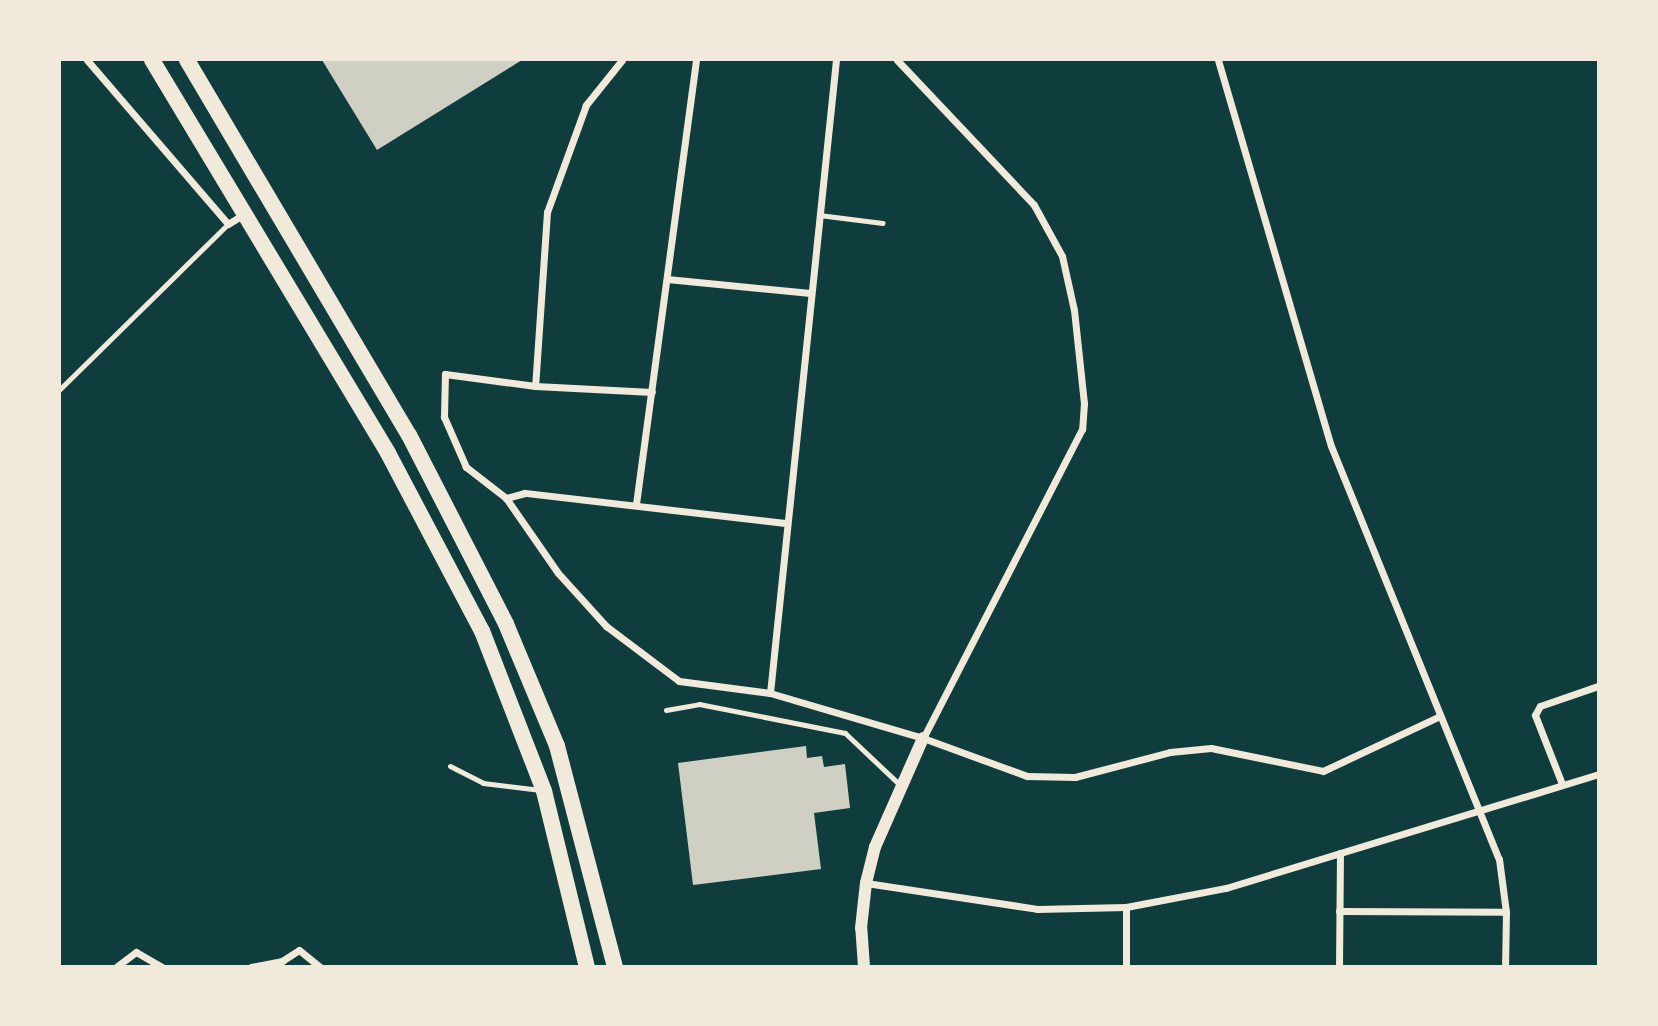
<!DOCTYPE html>
<html>
<head>
<meta charset="utf-8">
<style>
	body { margin:0 }
	#map { position:relative; width:1658px; height:1026px; overflow:hidden; background:#0f3d3e; font-family:Commissioner,sans-serif }
	div>[style] { position:absolute }
	.building>* { inset:0; background:#cfcfc3 }
	.service>* { height:5px; margin:-2.5px; padding:0 2.5px; transform-origin:2.5px; border-radius:2.5px; background:#f1e9da }
	.minor>* { height:7px; margin:-3.5px; padding:0 3.5px; transform-origin:3.5px; border-radius:3.5px; background:#f1e9da }
	.tertiary>* { height:12px; margin:-6px; padding:0 6px; transform-origin:6px; border-radius:6px; background:#f1e9da }
	.trunk>* { height:16px; margin:-8px; padding:0 8px; transform-origin:8px; border-radius:8px; background:#f1e9da }
	span { translate:-50% -50%; white-space:nowrap; text-align:center; line-height:1.15; -webkit-text-stroke:7px #f1e9da; paint-order:stroke }
	.frame { position:absolute; inset:0; border:61px solid #f1e9da; pointer-events:none }
</style>
</head>
<body>
<div id="map">
	<div class="building">
		<div style="clip-path:polygon(322px 60px,522px 60px,377px 150px)"></div>
		<div style="clip-path:polygon(806px 746px,807px 758px,822px 756px,824px 767px,845px 764px,850px 808px,814px 813px,821px 869px,693px 885px,678px 763px)"></div>
	</div>
	<div class="service">
		<div style="left:819px;top:215px;width:64px;rotate:7.1deg"></div>
		<div style="left:60px;top:389px;width:235px;rotate:-44.5deg"></div>
		<div style="left:666px;top:710px;width:34px;rotate:-10deg"></div>
		<div style="left:699px;top:704px;width:149px;rotate:11.2deg"></div>
		<div style="left:845px;top:733px;width:77px;rotate:43.4deg"></div>
		<div style="left:450px;top:766px;width:37px;rotate:27deg"></div>
		<div style="left:483px;top:783px;width:58px;rotate:6.9deg"></div>
	</div>
	<div class="minor">
		<div style="left:87px;top:60px;width:216px;rotate:49.3deg"></div>
		<div style="left:228px;top:224px;width:19px;rotate:-32deg"></div>
		<div style="left:622px;top:60px;width:58px;rotate:128.7deg"></div>
		<div style="left:586px;top:105px;width:114px;rotate:110deg"></div>
		<div style="left:547px;top:212px;width:174px;rotate:93.9deg"></div>
		<div style="left:535px;top:386px;width:117px;rotate:2.9deg"></div>
		<div style="left:897px;top:60px;width:199px;rotate:46.6deg"></div>
		<div style="left:1034px;top:205px;width:58px;rotate:61.2deg"></div>
		<div style="left:1062px;top:256px;width:55px;rotate:77.5deg"></div>
		<div style="left:1074px;top:310px;width:94px;rotate:83.9deg"></div>
		<div style="left:1084px;top:403px;width:26px;rotate:94deg"></div>
		<div style="left:1082px;top:429px;width:348px;rotate:117.2deg"></div>
		<div style="left:1218px;top:60px;width:402px;rotate:73.7deg"></div>
		<div style="left:1331px;top:446px;width:446px;rotate:67.9deg"></div>
		<div style="left:1499px;top:859px;width:53px;rotate:82.5deg"></div>
		<div style="left:1506px;top:912px;width:55px;rotate:91deg"></div>
		<div style="left:667px;top:279px;width:144px;rotate:5.6deg"></div>
		<div style="left:506px;top:498px;width:51px;rotate:-142.2deg"></div>
		<div style="left:466px;top:467px;width:55px;rotate:-113.7deg"></div>
		<div style="left:444px;top:417px;width:43px;rotate:-88.7deg"></div>
		<div style="left:445px;top:374px;width:91px;rotate:7.6deg"></div>
		<div style="left:636px;top:504px;width:448px;rotate:-82.3deg"></div>
		<div style="left:785px;top:523px;width:262px;rotate:-173.4deg"></div>
		<div style="left:525px;top:493px;width:20px;rotate:165deg"></div>
		<div style="left:506px;top:498px;width:91px;rotate:55.3deg"></div>
		<div style="left:558px;top:573px;width:72px;rotate:47.8deg"></div>
		<div style="left:606px;top:626px;width:91px;rotate:37deg"></div>
		<div style="left:679px;top:681px;width:92px;rotate:7.5deg"></div>
		<div style="left:770px;top:693px;width:159px;rotate:16.4deg"></div>
		<div style="left:923px;top:738px;width:111px;rotate:20.1deg"></div>
		<div style="left:1027px;top:776px;width:48px;rotate:1.2deg"></div>
		<div style="left:1075px;top:777px;width:98px;rotate:-14.7deg"></div>
		<div style="left:1170px;top:752px;width:41px;rotate:-5.6deg"></div>
		<div style="left:1211px;top:748px;width:114px;rotate:11.6deg"></div>
		<div style="left:1323px;top:771px;width:129px;rotate:-25.2deg"></div>
		<div style="left:770px;top:693px;width:636px;rotate:-84.05deg"></div>
		<div style="left:1562px;top:784px;width:74px;rotate:-111.4deg"></div>
		<div style="left:1535px;top:715px;width:10px;rotate:-61deg"></div>
		<div style="left:1540px;top:706px;width:61px;rotate:-19deg"></div>
		<div style="left:866px;top:883px;width:173px;rotate:8.6deg"></div>
		<div style="left:1037px;top:909px;width:89px;rotate:-1.3deg"></div>
		<div style="left:1126px;top:907px;width:102px;rotate:-10.8deg"></div>
		<div style="left:1226px;top:888px;width:389px;rotate:-17deg"></div>
		<div style="left:1126px;top:907px;width:60px;rotate:90deg"></div>
		<div style="left:1339px;top:911px;width:167px;rotate:0.3deg"></div>
		<div style="left:116px;top:967px;width:25px;rotate:-37deg"></div>
		<div style="left:136px;top:952px;width:30px;rotate:30deg"></div>
		<div style="left:251px;top:967px;width:32px;rotate:-11deg"></div>
		<div style="left:282px;top:961px;width:20px;rotate:-33deg"></div>
		<div style="left:299px;top:950px;width:27px;rotate:39deg"></div>
		<div style="left:1339px;top:967px;width:114px;rotate:-89.5deg"></div>
	</div>
	<div class="tertiary">
		<div style="left:864px;top:967px;width:39px;rotate:-94deg"></div>
		<div style="left:861px;top:928px;width:45px;rotate:-83.7deg"></div>
		<div style="left:866px;top:883px;width:37px;rotate:-76deg"></div>
		<div style="left:875px;top:847px;width:119px;rotate:-66.2deg"></div>
	</div>
	<div class="trunk">
		<div style="left:152px;top:60px;width:458px;rotate:59deg"></div>
		<div style="left:388px;top:453px;width:201px;rotate:62.2deg"></div>
		<div style="left:482px;top:631px;width:172px;rotate:68.8deg"></div>
		<div style="left:544px;top:791px;width:181px;rotate:76.3deg"></div>
		<div style="left:187px;top:60px;width:436px;rotate:59.4deg"></div>
		<div style="left:409px;top:435px;width:212px;rotate:62.8deg"></div>
		<div style="left:506px;top:624px;width:132px;rotate:67.3deg"></div>
		<div style="left:557px;top:746px;width:228px;rotate:75.3deg"></div>
	</div>
	<div class="frame"></div>
</div>
</body>
</html>
